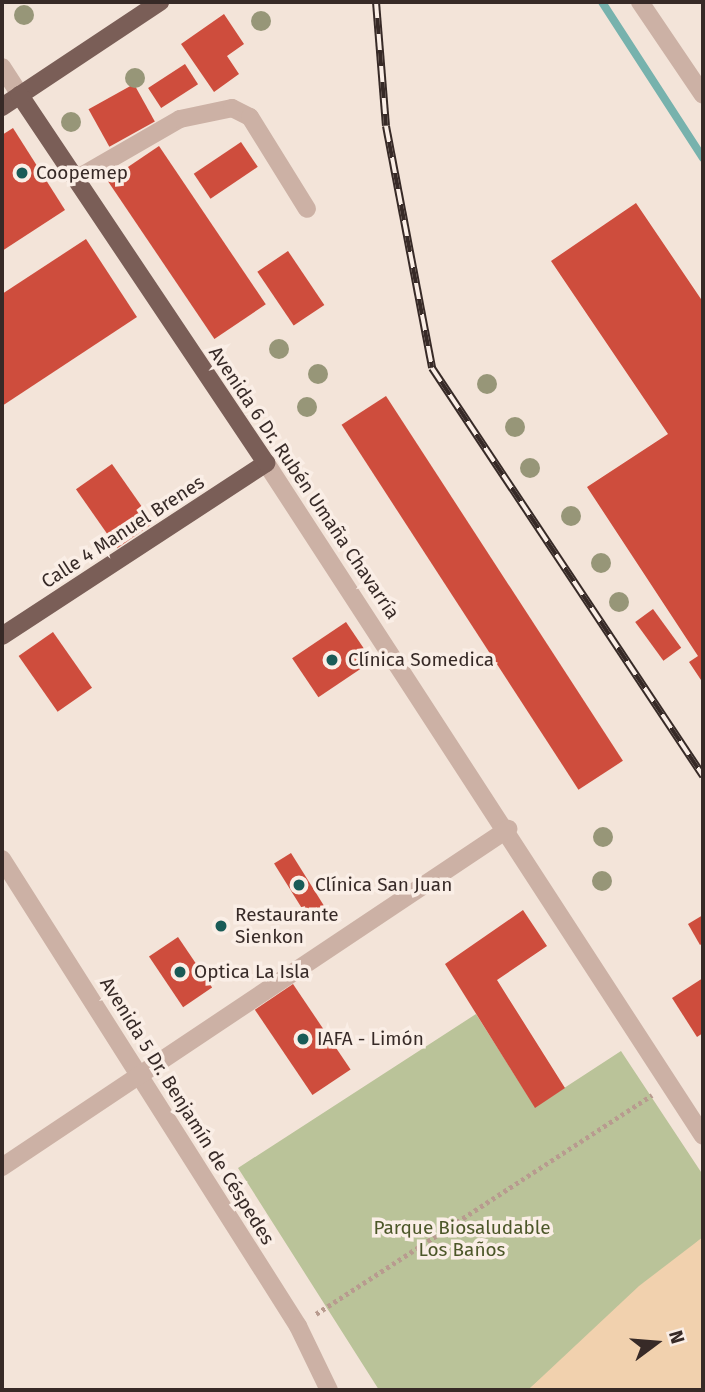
<!DOCTYPE html>
<html>
<head>
<meta charset="utf-8">
<style>
	body { margin:0 }
	#map { position:relative; width:705px; height:1392px; overflow:hidden; background:#f3e4d9; font-family:"Fira Sans",sans-serif }
	div>[style] { position:absolute }
	.green>* { inset:0; background:#bac399 }
	.sand>* { inset:0; background:#f1d1ae }
	.stream>* { height:8px; margin:-4px; padding:0 4px; transform-origin:4px; border-radius:4px; background:#77b2ad }
	.building>* { inset:0; background:#ce4d3d; transform-origin:0 0 }
	.path>* { height:4.5px; margin-top:-2.25px; transform-origin:0; background:repeating-linear-gradient(90deg,#b89b8f 0 3.5px,transparent 0 7px) }
	.minor>* { height:18px; margin:-9px; padding:0 9px; transform-origin:9px; border-radius:9px; background:#ccb1a5 }
	.major>* { height:18px; margin:-9px; padding:0 9px; transform-origin:9px; border-radius:9px; background:#7a5e57 }
	.rail>* { height:8px; margin-top:-4px; transform-origin:0; background:repeating-linear-gradient(90deg,#faeee6 0 16px,#372a27 0 32px); box-sizing:border-box; border-block:2px solid #372a27 }
	.trees>* { width:20px; height:20px; margin:-10px; border-radius:50%; background:#979678 }
	.dots>* { width:19px; height:19px; translate:-50% -50%; box-sizing:border-box; border:4px solid #faeee6; border-radius:50% }
	span { translate:-50% -50%; white-space:nowrap; text-align:center; line-height:1.15; -webkit-text-stroke:7px #faeee6; paint-order:stroke }
	.poi-label { font-size:19px; color:#372a27 }
	.left { translate:0 -50%; text-align:left }
	.street-label { font-size:19px; color:#372a27 }
	.park-label { font-size:19px; color:#4c5729 }
	.frame { position:absolute; inset:0; border:4px solid #372a27; pointer-events:none }
	.north { position:absolute; left:621px; top:1308px; width:70px; height:70px; -webkit-text-stroke:5px #faeee6; paint-order:stroke; rotate:74deg; font-size:19px; font-weight:700; line-height:28px; text-align:center; color:#372a27 }
	.north::after { content:''; display:block; margin:auto; width:24px; height:32px; background:#372a27; clip-path:polygon(50% 0,100% 100%,50% 72%,0 100%) }
</style>
</head>
<body>
<div id="map">
	<div class="green">
		<div style="clip-path:polygon(476px 1014px,535px 1107px,621px 1051px,703px 1175px,703px 1237px,528px 1390px,379px 1390px,238px 1168px)"></div>
	</div>
	<div class="sand">
		<div style="clip-path:polygon(703px 1237px,703px 1390px,528px 1390px,639px 1286px)"></div>
	</div>
	<div class="stream">
		<div style="left:602px;top:2px;width:186px;rotate:57.1deg"></div>
	</div>
	<div class="building">
		<div style="clip-path:polygon(224px 14px,244px 44px,227px 56px,239px 74px,214px 92px,181px 44px)"></div>
		<div style="left:185px;top:64px;width:24px;height:44px;rotate:57deg"></div>
		<div style="left:134px;top:84px;width:43px;height:52px;rotate:61deg"></div>
		<div style="clip-path:polygon(13px 128px,65px 210px,2px 251px,2px 135px)"></div>
		<div style="left:241px;top:142px;width:30px;height:57px;rotate:56deg"></div>
		<div style="left:159px;top:146px;width:191px;height:62px;rotate:56deg"></div>
		<div style="clip-path:polygon(636px 203px,703px 302px,703px 683px,689px 662px,698px 656px,587px 487px,668px 434px,551px 261px)"></div>
		<div style="clip-path:polygon(86px 239px,137px 317px,2px 406px,2px 294px)"></div>
		<div style="left:288px;top:251px;width:65px;height:37px;rotate:56deg"></div>
		<div style="left:386px;top:396px;width:435px;height:53px;rotate:57deg"></div>
		<div style="left:112px;top:464px;width:72px;height:44px;rotate:55deg"></div>
		<div style="left:653px;top:609px;width:48px;height:22px;rotate:54deg"></div>
		<div style="left:346px;top:622px;width:47px;height:65px;rotate:56deg"></div>
		<div style="left:53px;top:632px;width:68px;height:42px;rotate:55deg"></div>
		<div style="left:291px;top:853px;width:62px;height:20px;rotate:58deg"></div>
		<div style="clip-path:polygon(523px 910px,547px 946px,497px 980px,565px 1088px,535px 1108px,445px 964px)"></div>
		<div style="clip-path:polygon(703px 915px,703px 943px,700px 945px,688px 924px)"></div>
		<div style="left:178px;top:937px;width:61px;height:35px;rotate:56deg"></div>
		<div style="clip-path:polygon(703px 978px,703px 1033px,697px 1037px,672px 998px)"></div>
		<div style="left:293px;top:984px;width:103px;height:46px;rotate:56deg"></div>
	</div>
	<div class="path">
		<div style="left:316px;top:1314px;width:401px;rotate:-33.1deg"></div>
	</div>
	<div class="minor">
		<div style="left:640px;top:2px;width:112px;rotate:55.9deg"></div>
		<div style="left:2px;top:67px;width:33px;rotate:57deg"></div>
		<div style="left:76px;top:179px;width:120px;rotate:-30deg"></div>
		<div style="left:180px;top:119px;width:53px;rotate:-11.9deg"></div>
		<div style="left:232px;top:108px;width:20px;rotate:27deg"></div>
		<div style="left:250px;top:117px;width:108px;rotate:58.2deg"></div>
		<div style="left:266px;top:463px;width:802px;rotate:57deg"></div>
		<div style="left:2px;top:859px;width:553px;rotate:57.63deg"></div>
		<div style="left:298px;top:1326px;width:71px;rotate:64.2deg"></div>
		<div style="left:2px;top:1167px;width:609px;rotate:-33.74deg"></div>
	</div>
	<div class="major">
		<div style="left:2px;top:107px;width:190px;rotate:-33.6deg"></div>
		<div style="left:2px;top:636px;width:316px;rotate:-33.2deg"></div>
		<div style="left:266px;top:463px;width:443px;rotate:-123.8deg"></div>
	</div>
	<div class="rail">
		<div style="left:376px;top:2px;width:124px;rotate:85.4deg"></div>
		<div style="left:386px;top:126px;width:246px;rotate:79.2deg"></div>
		<div style="left:432px;top:368px;width:490px;rotate:56.4deg"></div>
	</div>
	<div class="trees">
		<div style="left:24px;top:15px"></div>
		<div style="left:261px;top:21px"></div>
		<div style="left:135px;top:78px"></div>
		<div style="left:71px;top:122px"></div>
		<div style="left:279px;top:349px"></div>
		<div style="left:318px;top:374px"></div>
		<div style="left:487px;top:384px"></div>
		<div style="left:307px;top:407px"></div>
		<div style="left:515px;top:427px"></div>
		<div style="left:530px;top:468px"></div>
		<div style="left:571px;top:516px"></div>
		<div style="left:601px;top:563px"></div>
		<div style="left:619px;top:602px"></div>
		<div style="left:603px;top:837px"></div>
		<div style="left:602px;top:881px"></div>
	</div>
	<div class="dots">
		<div style="left:22px;top:173px;background:#195b57"></div>
		<div style="left:332px;top:660px;background:#195b57"></div>
		<div style="left:299px;top:885px;background:#195b57"></div>
		<div style="left:221px;top:926px;background:#195b57"></div>
		<div style="left:180px;top:972px;background:#195b57"></div>
		<div style="left:303px;top:1039px;background:#195b57"></div>
	</div>
	<div class="poi-label">
		<span class="left" style="left:36px;top:173px">Coopemep</span>
		<span class="left" style="left:348px;top:660px">Clínica Somedica</span>
		<span class="left" style="left:315px;top:885px">Clínica San Juan</span>
		<span class="left" style="left:235px;top:926px">Restaurante<br>Sienkon</span>
		<span class="left" style="left:194px;top:972px">Optica La Isla</span>
		<span class="left" style="left:317px;top:1039px">IAFA - Limón</span>
	</div>
	<div class="street-label">
		<span style="left:304px;top:483px;rotate:56deg">Avenida 6 Dr. Rubén Umaña Chavarría</span>
		<span style="left:123px;top:532px;rotate:-33deg">Calle 4 Manuel Brenes</span>
		<span style="left:187px;top:1111px;rotate:58deg">Avenida 5 Dr. Benjamín de Céspedes</span>
	</div>
	<div class="park-label">
		<span style="left:462px;top:1239px">Parque Biosaludable<br>Los Baños</span>
	</div>
	<div class="frame"></div>
	<div class="north">N</div>
</div>
</body>
</html>
